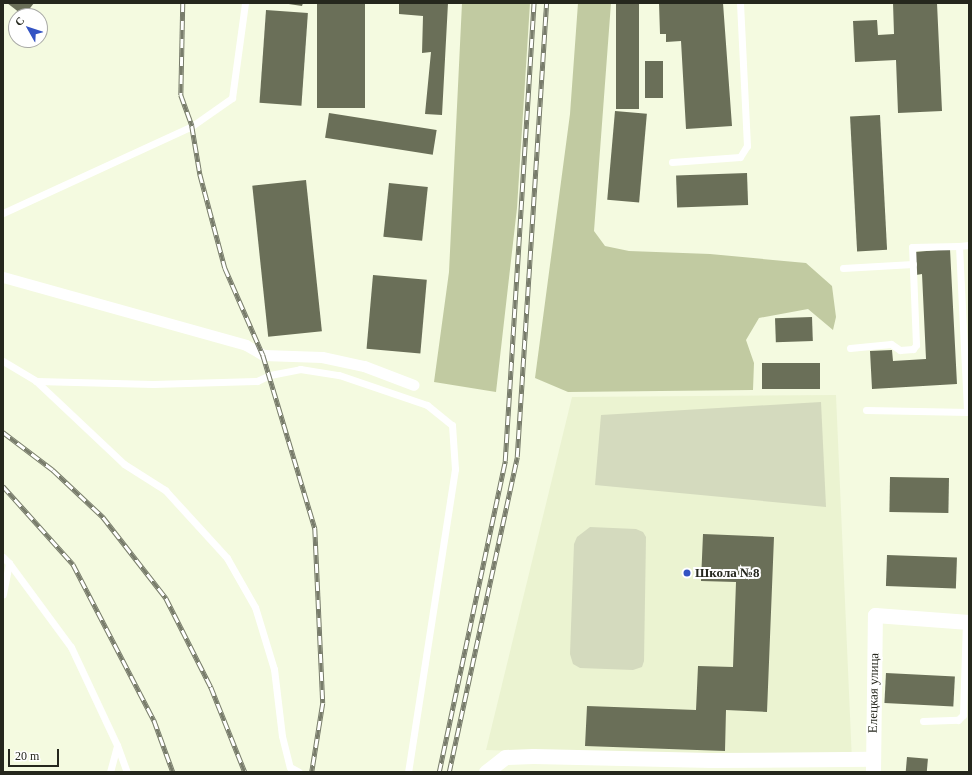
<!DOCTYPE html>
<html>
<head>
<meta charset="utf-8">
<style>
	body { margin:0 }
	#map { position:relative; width:972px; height:775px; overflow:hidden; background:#f4fae0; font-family:"Times New Roman",serif }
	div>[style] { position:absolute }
	.built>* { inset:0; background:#ebf3d1 }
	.green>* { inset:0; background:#d4dabe }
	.forest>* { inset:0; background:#c1caa1 }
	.building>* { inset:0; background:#6a6f58; transform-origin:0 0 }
	.service>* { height:7px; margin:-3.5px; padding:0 3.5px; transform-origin:3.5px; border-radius:3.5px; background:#fff }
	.pedestrian>* { height:11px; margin:-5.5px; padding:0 5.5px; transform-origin:5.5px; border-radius:5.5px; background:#fff }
	.minor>* { height:15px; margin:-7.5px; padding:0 7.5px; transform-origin:7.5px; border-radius:7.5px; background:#fff }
	.rail>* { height:4.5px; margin-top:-2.25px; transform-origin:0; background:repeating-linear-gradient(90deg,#fff 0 9px,#787c6b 0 18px); box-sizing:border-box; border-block:1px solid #787c6b }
	.dots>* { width:11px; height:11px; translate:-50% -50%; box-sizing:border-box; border:2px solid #fff; border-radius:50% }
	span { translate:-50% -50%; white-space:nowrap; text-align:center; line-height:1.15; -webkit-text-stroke:4px #fff; paint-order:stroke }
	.poi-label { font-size:13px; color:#25271d; font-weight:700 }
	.left { translate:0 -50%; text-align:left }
	.street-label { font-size:13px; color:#25271d }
	.frame { position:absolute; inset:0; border:4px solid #25271d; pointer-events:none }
	.north { position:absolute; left:8px; top:8px; width:40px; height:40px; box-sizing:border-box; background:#fff; border:1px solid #a8a9a5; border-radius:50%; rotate:309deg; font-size:11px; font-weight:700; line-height:16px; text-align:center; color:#25271d }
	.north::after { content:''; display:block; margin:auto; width:14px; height:18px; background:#3353c3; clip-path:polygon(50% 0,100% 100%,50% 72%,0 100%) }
	.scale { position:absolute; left:8px; top:749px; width:51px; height:18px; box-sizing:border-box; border:2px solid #25271d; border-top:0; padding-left:5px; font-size:12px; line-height:14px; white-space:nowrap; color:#25271d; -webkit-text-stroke:3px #fff; paint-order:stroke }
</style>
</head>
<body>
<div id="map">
	<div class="built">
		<div style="clip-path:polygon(836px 395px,852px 761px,486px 750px,572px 397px)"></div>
	</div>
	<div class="green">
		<div style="clip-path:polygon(821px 402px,826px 507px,595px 485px,601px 415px)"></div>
		<div style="clip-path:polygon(590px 527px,636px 529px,643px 532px,646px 537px,644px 661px,642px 667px,633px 670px,580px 668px,573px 664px,570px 654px,574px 544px,577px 537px)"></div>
	</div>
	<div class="forest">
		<div style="clip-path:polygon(462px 3px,530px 3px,517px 208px,496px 392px,434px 382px,449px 272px)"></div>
		<div style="clip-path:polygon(578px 3px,611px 3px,594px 231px,605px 246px,629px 251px,710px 254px,806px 263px,832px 286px,836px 317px,833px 330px,808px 309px,759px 318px,746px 340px,754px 363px,753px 390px,568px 392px,535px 378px,570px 114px)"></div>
	</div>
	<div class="building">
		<div style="clip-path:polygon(7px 3px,34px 3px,24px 16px)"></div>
		<div style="clip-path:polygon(282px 3px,303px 3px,302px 6px)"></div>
		<div style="left:317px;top:3px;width:48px;height:105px"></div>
		<div style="clip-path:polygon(399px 3px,448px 3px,442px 115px,425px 114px,431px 52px,422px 53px,423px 16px,399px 14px)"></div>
		<div style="left:616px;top:3px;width:23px;height:106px"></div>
		<div style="clip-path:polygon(659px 3px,723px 3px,732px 126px,686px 129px,681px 41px,666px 42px,666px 34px,660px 34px)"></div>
		<div style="clip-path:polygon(893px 3px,937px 3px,942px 111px,898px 113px,896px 60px,855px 62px,853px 21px,877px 20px,878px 35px,894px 34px)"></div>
		<div style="left:266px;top:10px;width:42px;height:93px;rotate:4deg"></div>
		<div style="left:645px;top:61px;width:18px;height:37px"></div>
		<div style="left:615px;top:111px;width:32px;height:89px;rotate:5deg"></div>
		<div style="left:329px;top:113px;width:109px;height:25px;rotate:9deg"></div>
		<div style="left:880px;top:115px;width:135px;height:30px;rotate:87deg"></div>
		<div style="left:747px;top:173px;width:32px;height:71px;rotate:88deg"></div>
		<div style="left:306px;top:180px;width:152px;height:54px;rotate:84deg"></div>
		<div style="left:389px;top:183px;width:39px;height:54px;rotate:6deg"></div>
		<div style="clip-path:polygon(950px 249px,957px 384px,872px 389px,870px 351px,892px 350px,893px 361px,926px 359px,922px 274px,916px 275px,915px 252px)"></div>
		<div style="left:373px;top:275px;width:54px;height:74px;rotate:5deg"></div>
		<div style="left:812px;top:317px;width:24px;height:37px;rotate:88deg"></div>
		<div style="left:820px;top:363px;width:26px;height:58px;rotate:90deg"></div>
		<div style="left:890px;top:477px;width:59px;height:35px;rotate:1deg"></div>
		<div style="clip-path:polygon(703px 534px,774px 537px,767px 712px,726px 710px,725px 751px,585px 746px,587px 706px,696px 710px,698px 666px,733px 667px,736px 582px,701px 581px)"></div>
		<div style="left:887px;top:555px;width:70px;height:31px;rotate:2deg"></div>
		<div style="left:886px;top:673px;width:69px;height:30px;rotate:3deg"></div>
		<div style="left:907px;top:757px;width:21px;height:15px;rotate:5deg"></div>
	</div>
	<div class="service">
		<div style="left:672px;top:162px;width:68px;rotate:-4.2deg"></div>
		<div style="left:740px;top:157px;width:13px;rotate:-58deg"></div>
		<div style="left:747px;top:146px;width:143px;rotate:-92.8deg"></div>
		<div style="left:3px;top:213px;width:208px;rotate:-24.7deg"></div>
		<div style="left:192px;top:126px;width:49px;rotate:-35deg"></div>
		<div style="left:232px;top:98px;width:96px;rotate:-82.2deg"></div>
		<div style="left:959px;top:246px;width:10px;rotate:-6deg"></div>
		<div style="left:843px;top:268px;width:70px;rotate:-3.3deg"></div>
		<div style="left:850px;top:348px;width:41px;rotate:-5.6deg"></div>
		<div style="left:891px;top:344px;width:11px;rotate:34deg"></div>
		<div style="left:900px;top:350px;width:13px;rotate:-4deg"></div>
		<div style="left:913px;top:349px;width:5px;rotate:-53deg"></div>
		<div style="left:916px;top:345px;width:98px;rotate:-92.3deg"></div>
		<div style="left:912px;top:247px;width:47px;rotate:-1.2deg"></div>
		<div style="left:959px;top:246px;width:166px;rotate:87.2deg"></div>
		<div style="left:3px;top:361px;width:39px;rotate:31deg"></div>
		<div style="left:36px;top:381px;width:117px;rotate:1.5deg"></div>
		<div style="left:153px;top:384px;width:104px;rotate:-1.7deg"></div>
		<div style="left:257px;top:381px;width:14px;rotate:-25deg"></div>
		<div style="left:270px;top:375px;width:31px;rotate:-11deg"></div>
		<div style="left:300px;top:369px;width:39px;rotate:9deg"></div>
		<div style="left:339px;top:375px;width:93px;rotate:18.8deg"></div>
		<div style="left:427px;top:405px;width:32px;rotate:39deg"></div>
		<div style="left:452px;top:425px;width:44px;rotate:86.1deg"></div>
		<div style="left:455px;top:469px;width:307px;rotate:98.8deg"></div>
		<div style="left:36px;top:381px;width:121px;rotate:43.3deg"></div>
		<div style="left:124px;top:464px;width:49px;rotate:32.4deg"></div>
		<div style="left:165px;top:490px;width:92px;rotate:47.6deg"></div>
		<div style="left:227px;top:558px;width:56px;rotate:60.3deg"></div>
		<div style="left:255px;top:607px;width:65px;rotate:73deg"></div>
		<div style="left:274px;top:669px;width:67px;rotate:83.2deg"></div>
		<div style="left:282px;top:736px;width:32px;rotate:76deg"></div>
		<div style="left:290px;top:767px;width:10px;rotate:29deg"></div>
		<div style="left:866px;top:410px;width:103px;rotate:1.1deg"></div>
		<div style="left:3px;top:557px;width:8px;rotate:45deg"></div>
		<div style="left:9px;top:563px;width:32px;rotate:101deg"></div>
		<div style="left:9px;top:563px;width:104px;rotate:53.6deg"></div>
		<div style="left:71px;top:647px;width:108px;rotate:64.9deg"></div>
		<div style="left:117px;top:745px;width:29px;rotate:70deg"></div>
		<div style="left:923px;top:721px;width:35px;rotate:-2deg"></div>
		<div style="left:958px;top:720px;width:7px;rotate:-45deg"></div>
		<div style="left:963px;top:715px;width:93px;rotate:-88.2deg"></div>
		<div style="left:110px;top:772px;width:27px;rotate:-75deg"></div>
	</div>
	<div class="pedestrian">
		<div style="left:3px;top:277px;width:252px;rotate:15.6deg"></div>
		<div style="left:246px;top:345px;width:20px;rotate:30deg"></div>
		<div style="left:263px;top:355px;width:59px;rotate:1.9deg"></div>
		<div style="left:322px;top:357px;width:43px;rotate:12.1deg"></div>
		<div style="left:364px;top:366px;width:53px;rotate:20.8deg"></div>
	</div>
	<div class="minor">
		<div style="left:486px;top:772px;width:24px;rotate:-38deg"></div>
		<div style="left:505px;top:757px;width:28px;rotate:-2deg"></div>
		<div style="left:533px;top:756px;width:178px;rotate:1.3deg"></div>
		<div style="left:711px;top:760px;width:162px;rotate:-0.4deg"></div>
		<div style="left:873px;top:772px;width:157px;rotate:-89.3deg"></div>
		<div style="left:875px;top:615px;width:94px;rotate:4.3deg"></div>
	</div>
	<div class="rail">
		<div style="left:183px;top:3px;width:92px;rotate:91.2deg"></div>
		<div style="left:181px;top:95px;width:33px;rotate:70deg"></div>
		<div style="left:192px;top:126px;width:49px;rotate:80.5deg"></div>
		<div style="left:200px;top:174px;width:97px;rotate:75.1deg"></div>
		<div style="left:225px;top:268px;width:95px;rotate:66.4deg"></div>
		<div style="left:263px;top:355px;width:181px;rotate:73.3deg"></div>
		<div style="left:315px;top:528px;width:175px;rotate:87.4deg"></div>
		<div style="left:323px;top:703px;width:70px;rotate:99.1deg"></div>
		<div style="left:3px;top:432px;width:63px;rotate:37.2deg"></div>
		<div style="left:53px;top:470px;width:69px;rotate:43.2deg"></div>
		<div style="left:103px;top:517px;width:103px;rotate:52.1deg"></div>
		<div style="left:166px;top:598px;width:100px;rotate:63.2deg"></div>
		<div style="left:211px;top:687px;width:92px;rotate:68.2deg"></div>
		<div style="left:3px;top:486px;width:105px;rotate:48.1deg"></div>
		<div style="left:73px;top:564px;width:176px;rotate:62.6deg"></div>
		<div style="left:154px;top:720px;width:55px;rotate:69.9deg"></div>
		<div style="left:439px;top:772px;width:318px;rotate:-78deg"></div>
		<div style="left:505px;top:461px;width:459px;rotate:-86.4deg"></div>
		<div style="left:449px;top:772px;width:322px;rotate:-77.8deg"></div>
		<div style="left:517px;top:457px;width:455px;rotate:-86.3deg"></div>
	</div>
	<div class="dots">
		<div style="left:687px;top:573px;background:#3353c3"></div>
	</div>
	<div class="poi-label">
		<span class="left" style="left:695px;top:573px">Школа №8</span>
	</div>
	<div class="street-label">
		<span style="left:874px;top:693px;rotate:-89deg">Елецкая улица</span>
	</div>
	<div class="frame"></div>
	<div class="north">С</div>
	<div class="scale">20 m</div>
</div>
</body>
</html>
